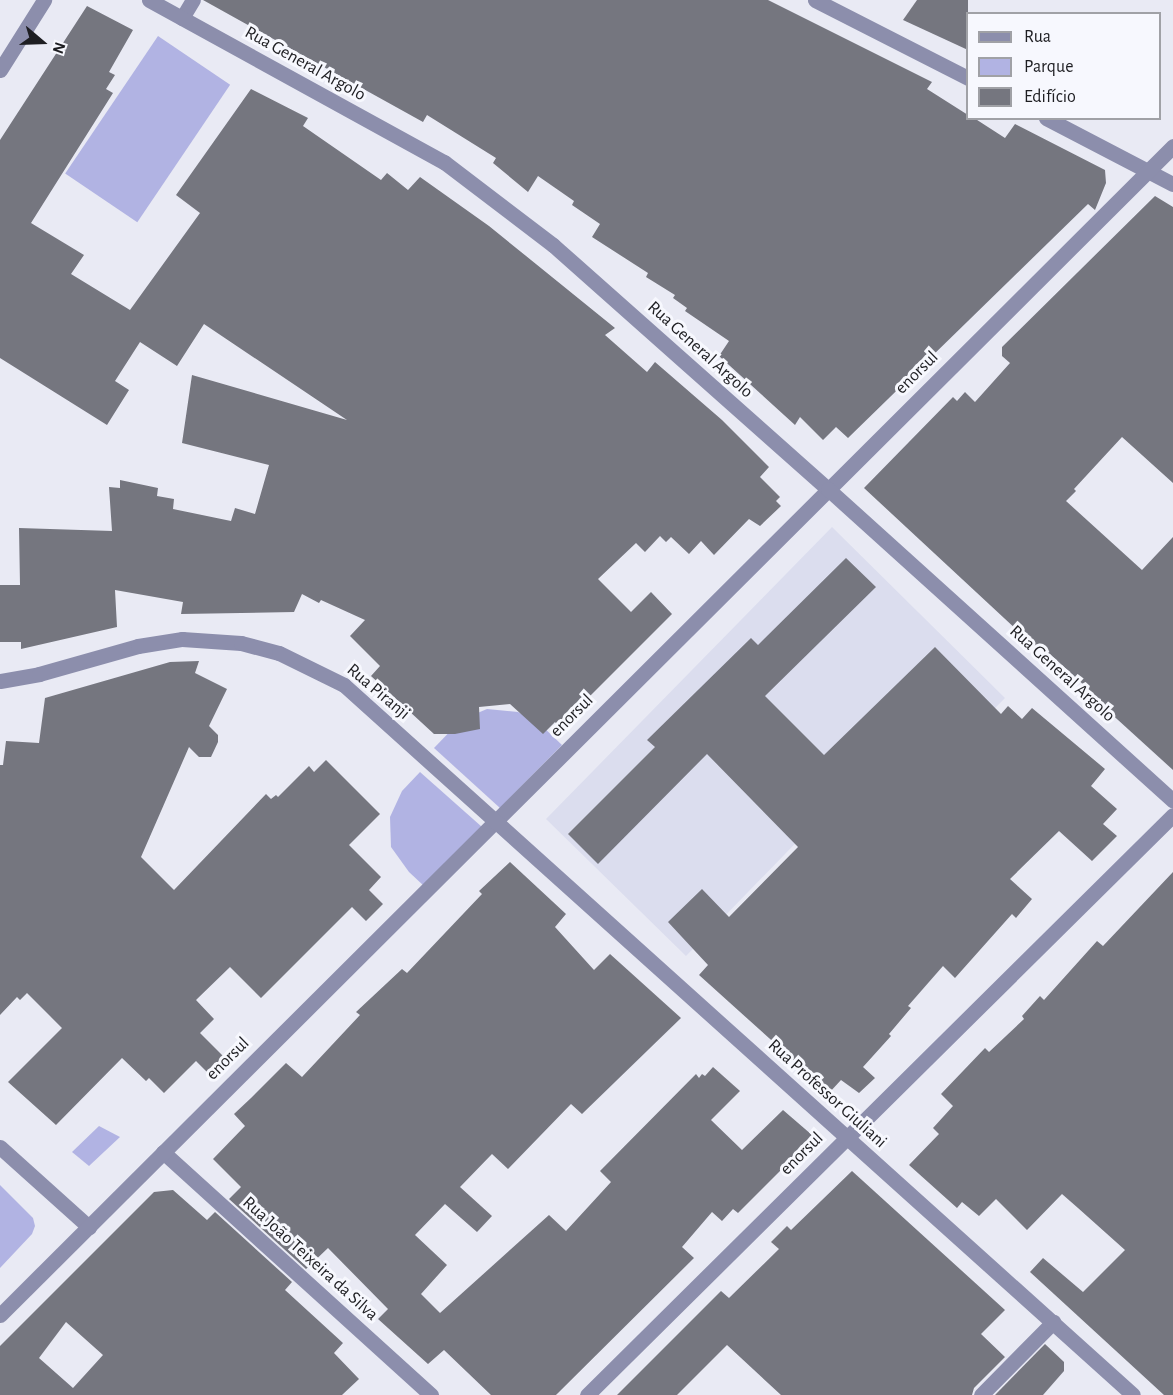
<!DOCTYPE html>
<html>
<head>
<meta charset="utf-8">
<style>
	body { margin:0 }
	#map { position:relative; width:1173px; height:1395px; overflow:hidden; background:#e9eaf4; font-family:"Alegreya Sans",sans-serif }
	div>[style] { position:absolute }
	.built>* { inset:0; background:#dbddee }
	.green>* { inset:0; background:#b1b3e3; transform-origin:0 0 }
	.building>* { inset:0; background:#75767f }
	.minor>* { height:15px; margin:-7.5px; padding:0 7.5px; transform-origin:7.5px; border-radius:7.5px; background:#8c8eac }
	.tertiary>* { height:15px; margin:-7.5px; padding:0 7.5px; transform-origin:7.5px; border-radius:7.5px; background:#8c8eac }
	span { translate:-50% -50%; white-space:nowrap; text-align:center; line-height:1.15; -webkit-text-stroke:6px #f7f8fe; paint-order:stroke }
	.street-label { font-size:18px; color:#1e1e22 }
	.legend { position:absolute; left:966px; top:12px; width:195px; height:108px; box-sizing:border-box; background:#f7f8fe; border:2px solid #a0a1a6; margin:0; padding:8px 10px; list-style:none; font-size:18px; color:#1e1e22 }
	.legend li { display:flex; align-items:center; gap:12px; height:30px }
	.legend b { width:30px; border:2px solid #a0a1a6 }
	.north { position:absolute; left:12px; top:12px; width:60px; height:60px; -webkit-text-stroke:4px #f7f8fe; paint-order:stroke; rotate:109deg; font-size:16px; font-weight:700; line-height:24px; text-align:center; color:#1e1e22 }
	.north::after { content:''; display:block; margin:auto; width:21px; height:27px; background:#1e1e22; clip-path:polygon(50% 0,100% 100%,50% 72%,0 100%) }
</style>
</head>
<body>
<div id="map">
	<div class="built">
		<div style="clip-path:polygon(832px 527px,1005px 698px,884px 821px,849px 788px,686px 956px,546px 819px)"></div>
	</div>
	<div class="green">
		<div style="left:158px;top:36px;width:87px;height:166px;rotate:34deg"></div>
		<div style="clip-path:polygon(487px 709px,518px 712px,541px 725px,562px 745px,500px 808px,434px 748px,461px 720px)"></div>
		<div style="clip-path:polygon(420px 772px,482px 827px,424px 886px,409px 872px,391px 847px,390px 817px,402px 791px)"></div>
		<div style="clip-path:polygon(99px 1126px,120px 1137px,89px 1166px,72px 1152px)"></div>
		<div style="clip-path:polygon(0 1185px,33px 1218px,35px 1226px,32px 1234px,0 1268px)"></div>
	</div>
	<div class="building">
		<div style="clip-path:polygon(203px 0,768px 0,932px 82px,927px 89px,968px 115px,968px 118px,974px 118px,1005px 138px,1015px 124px,1105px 170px,1106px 183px,1095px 210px,1088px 204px,848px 438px,836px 427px,823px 440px,800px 417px,795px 425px,719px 356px,729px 341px,685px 311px,687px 308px,673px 298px,675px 295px,646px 277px,648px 273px,592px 237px,600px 224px,572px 205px,574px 201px,538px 176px,528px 192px,493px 163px,496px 158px,427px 115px,423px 122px)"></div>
		<div style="clip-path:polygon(917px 0,968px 0,968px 50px,903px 20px)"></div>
		<div style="clip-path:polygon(87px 6px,133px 30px,109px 72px,115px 75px,106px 89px,113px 93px,31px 223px,84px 255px,71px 274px,130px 310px,200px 213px,176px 195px,251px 89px,308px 118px,303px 126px,381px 180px,387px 173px,408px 190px,420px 177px,489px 226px,615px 328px,605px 335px,647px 372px,655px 362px,722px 420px,769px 467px,760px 477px,780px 497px,776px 501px,781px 506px,760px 526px,749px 519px,714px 555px,701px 541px,689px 554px,671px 537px,666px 542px,660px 536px,645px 552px,636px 543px,598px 579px,631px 612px,651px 592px,672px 614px,559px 727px,555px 722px,543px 734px,510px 704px,479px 707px,480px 729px,455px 734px,434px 734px,371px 676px,380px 666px,350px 636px,365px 620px,321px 600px,319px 603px,302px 594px,294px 612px,181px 614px,183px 602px,115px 590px,117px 627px,21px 649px,21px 642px,0 642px,0 585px,20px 585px,19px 528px,112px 531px,109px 487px,120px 488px,120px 480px,158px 488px,157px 496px,174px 499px,173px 509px,231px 521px,235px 508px,255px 514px,269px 465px,182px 443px,192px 375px,347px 420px,204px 324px,177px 366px,140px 342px,115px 381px,129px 390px,107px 425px,0 358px,0 140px)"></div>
		<div style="clip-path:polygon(1155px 196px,1173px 207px,1173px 483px,1122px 437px,1074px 489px,1076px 491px,1066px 501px,1142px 570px,1173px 537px,1173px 770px,1084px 689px,1086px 687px,1050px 654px,1048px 657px,1032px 644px,864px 488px,953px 397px,957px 401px,965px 392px,975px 402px,1010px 363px,1002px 356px,1002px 347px)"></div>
		<div style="clip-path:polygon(846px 558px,876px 587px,765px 696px,824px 755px,935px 647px,1001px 714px,1008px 706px,1022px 719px,1032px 708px,1105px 769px,1091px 786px,1117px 809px,1103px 824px,1117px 836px,1092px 861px,1059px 831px,1010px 879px,1032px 899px,1016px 918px,1012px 914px,955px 978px,943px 966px,908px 1006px,911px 1008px,889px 1034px,891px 1036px,863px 1067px,875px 1078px,859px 1093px,841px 1080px,829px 1093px,810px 1075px,699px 975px,708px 965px,668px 922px,702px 889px,729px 917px,798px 847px,707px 754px,598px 864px,568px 834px,655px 747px,647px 740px,751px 638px,758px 645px)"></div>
		<div style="clip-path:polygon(199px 661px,195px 673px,227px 689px,209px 726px,218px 735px,218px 742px,211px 757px,199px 757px,189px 747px,141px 857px,174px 890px,266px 794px,271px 799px,276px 795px,278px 797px,309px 766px,314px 772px,326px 760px,380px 814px,349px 845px,381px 877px,369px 890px,383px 904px,366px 921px,352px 907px,261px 998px,230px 967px,196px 1000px,214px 1019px,200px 1033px,226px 1059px,210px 1075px,196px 1061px,164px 1093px,149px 1078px,146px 1081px,122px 1058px,56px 1125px,8px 1082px,62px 1028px,27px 993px,20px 1000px,17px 997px,0 1015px,0 765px,3px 765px,6px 741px,39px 743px,45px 698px,170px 662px)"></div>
		<div style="clip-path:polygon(510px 862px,566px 914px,555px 927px,594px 970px,610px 954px,681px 1018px,582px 1114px,571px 1104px,508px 1169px,492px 1154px,460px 1187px,492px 1216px,477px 1232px,445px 1204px,415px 1235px,447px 1265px,421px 1294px,440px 1313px,549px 1215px,566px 1231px,611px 1182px,600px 1171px,696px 1074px,699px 1078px,702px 1074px,705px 1076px,713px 1067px,740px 1091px,711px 1120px,742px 1150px,783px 1110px,812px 1135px,807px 1144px,738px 1213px,733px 1209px,722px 1221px,712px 1212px,682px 1247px,694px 1258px,556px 1395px,491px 1395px,444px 1350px,428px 1364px,378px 1319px,388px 1309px,328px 1248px,306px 1269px,229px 1199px,241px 1187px,213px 1159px,245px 1126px,234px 1114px,251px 1098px,286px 1063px,302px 1077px,360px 1015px,356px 1012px,402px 969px,407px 973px,482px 894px,479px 891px)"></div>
		<div style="clip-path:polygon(1173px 872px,1173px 1395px,1164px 1395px,1030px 1272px,1043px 1258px,1083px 1292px,1125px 1250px,1078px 1208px,1062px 1194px,1027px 1230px,996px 1199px,979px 1216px,962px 1202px,957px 1208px,909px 1165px,939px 1134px,933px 1128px,953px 1106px,941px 1094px,985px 1048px,989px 1052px,1024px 1019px,1022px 1016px,1040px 996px,1044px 1000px,1097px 941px,1103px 946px)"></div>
		<div style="clip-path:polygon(852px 1171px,1005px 1310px,981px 1334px,1005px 1357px,974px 1388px,972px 1395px,781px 1395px,727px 1345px,677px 1395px,617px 1395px,721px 1291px,729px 1298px,779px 1249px,771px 1242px,787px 1226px,791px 1230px)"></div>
		<div style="clip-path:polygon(evenodd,173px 1190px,207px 1220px,215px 1212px,292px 1282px,285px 1290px,343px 1343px,334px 1353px,359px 1379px,342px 1395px,0 1395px,0 1346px,154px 1192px,173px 1190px,66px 1322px,103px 1355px,73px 1388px,39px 1358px,66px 1322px)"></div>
		<div style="clip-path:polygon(1045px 1344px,1064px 1362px,1064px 1371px,1043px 1395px,995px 1395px)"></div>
	</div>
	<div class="minor">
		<div style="left:815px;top:0;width:172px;rotate:27deg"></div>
		<div style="left:182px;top:18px;width:21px;rotate:-59deg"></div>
		<div style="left:1046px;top:118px;width:143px;rotate:27.5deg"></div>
		<div style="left:0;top:1147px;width:120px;rotate:42deg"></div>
		<div style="left:163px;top:1152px;width:362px;rotate:42.2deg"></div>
		<div style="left:0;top:1315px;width:1656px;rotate:-44.9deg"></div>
		<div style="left:587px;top:1395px;width:824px;rotate:-44.71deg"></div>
		<div style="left:981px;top:1395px;width:103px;rotate:-45.4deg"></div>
	</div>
	<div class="tertiary">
		<div style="left:149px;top:0;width:337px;rotate:28.8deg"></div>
		<div style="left:444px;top:162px;width:137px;rotate:37.3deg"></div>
		<div style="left:553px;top:245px;width:368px;rotate:41.6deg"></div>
		<div style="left:828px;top:489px;width:465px;rotate:42.1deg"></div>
		<div style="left:0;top:70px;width:83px;rotate:-57.8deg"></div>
		<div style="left:0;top:681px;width:40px;rotate:-10deg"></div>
		<div style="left:39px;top:674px;width:103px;rotate:-15.8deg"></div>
		<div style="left:138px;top:646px;width:45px;rotate:-9deg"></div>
		<div style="left:182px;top:639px;width:59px;rotate:3.9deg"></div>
		<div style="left:241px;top:643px;width:39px;rotate:15deg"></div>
		<div style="left:279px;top:653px;width:72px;rotate:26.2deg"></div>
		<div style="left:344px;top:685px;width:1061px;rotate:41.98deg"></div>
	</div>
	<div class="street-label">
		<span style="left:305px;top:64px;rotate:29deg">Rua General Argolo</span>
		<span style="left:700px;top:350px;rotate:42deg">Rua General Argolo</span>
		<span style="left:917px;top:373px;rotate:-45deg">enorsul</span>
		<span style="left:1062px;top:674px;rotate:42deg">Rua General Argolo</span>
		<span style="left:378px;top:692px;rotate:40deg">Rua Piranji</span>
		<span style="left:572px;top:716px;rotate:-45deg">enorsul</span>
		<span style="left:228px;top:1059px;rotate:-45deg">enorsul</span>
		<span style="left:827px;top:1094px;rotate:42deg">Rua Professor Giuliani</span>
		<span style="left:802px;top:1154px;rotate:-45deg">enorsul</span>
		<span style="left:310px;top:1259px;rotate:42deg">Rua João Teixeira da Silva</span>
	</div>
	<ul class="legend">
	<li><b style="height:8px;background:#8c8eac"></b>Rua</li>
	<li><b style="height:16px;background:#b1b3e3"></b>Parque</li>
	<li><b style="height:16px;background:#75767f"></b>Edifício</li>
	</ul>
	<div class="north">N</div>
</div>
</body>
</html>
